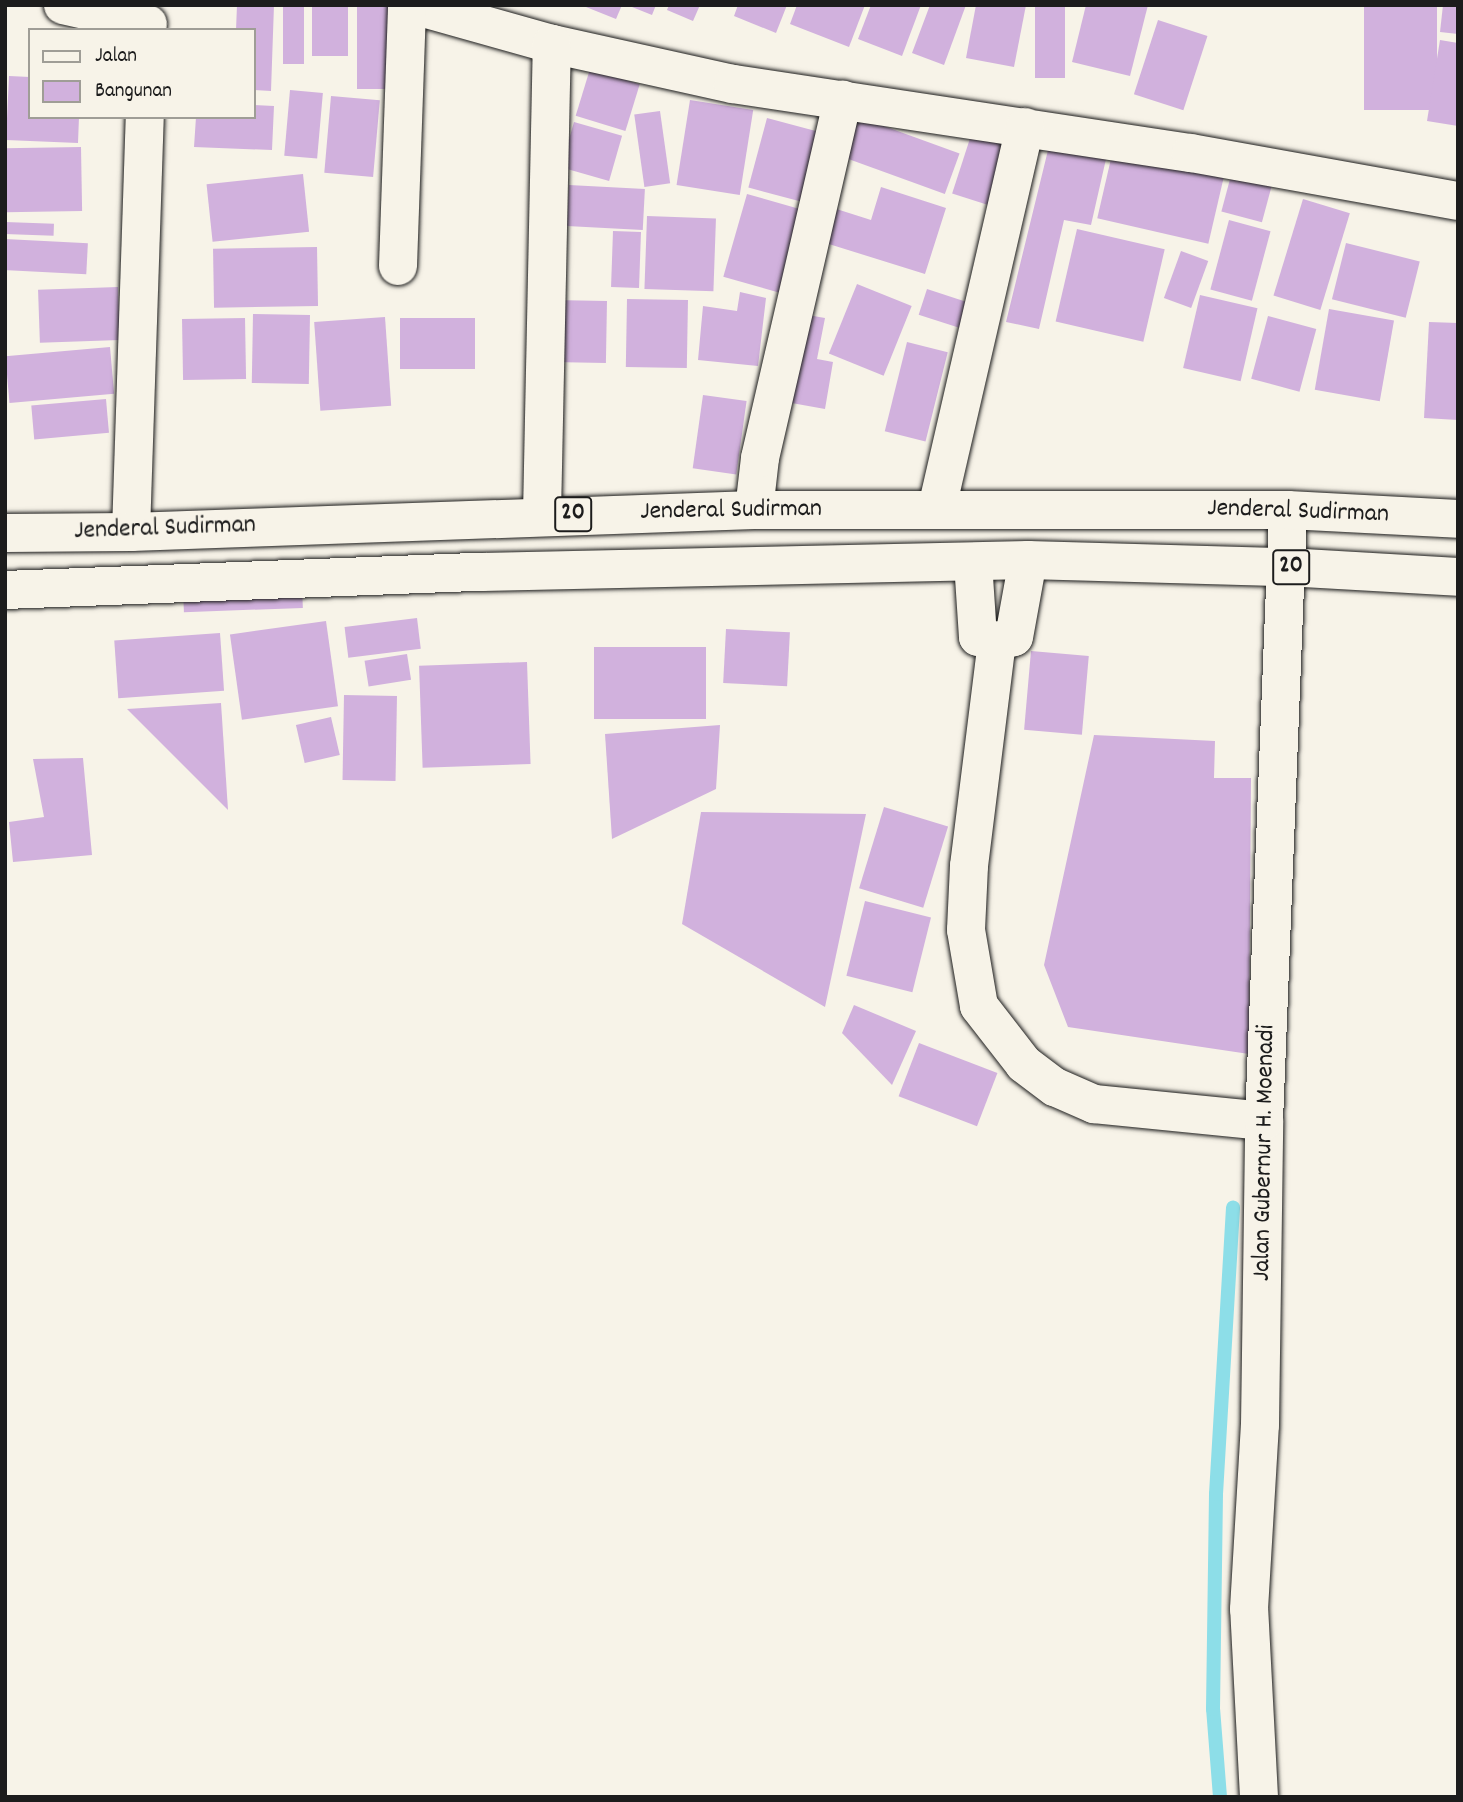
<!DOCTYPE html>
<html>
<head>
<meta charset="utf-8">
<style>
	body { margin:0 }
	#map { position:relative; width:1463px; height:1802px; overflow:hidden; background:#f7f3e8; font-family:Dekko,sans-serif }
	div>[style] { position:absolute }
	.stream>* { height:14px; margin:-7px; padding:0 7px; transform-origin:7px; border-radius:7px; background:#8ddee8 }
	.building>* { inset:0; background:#d1b1dd; transform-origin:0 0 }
	.roads { filter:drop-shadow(0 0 2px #1c1c1c) drop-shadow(0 0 2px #1c1c1c) }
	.minor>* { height:38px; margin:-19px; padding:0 19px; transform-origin:19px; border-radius:19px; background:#f7f3e8 }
	.highway>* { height:38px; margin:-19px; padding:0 19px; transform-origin:19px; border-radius:19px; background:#f7f3e8 }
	span { translate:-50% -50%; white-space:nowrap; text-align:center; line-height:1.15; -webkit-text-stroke:5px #f7f3e8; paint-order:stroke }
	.shield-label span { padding:2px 5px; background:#f7f3e8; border:2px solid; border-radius:5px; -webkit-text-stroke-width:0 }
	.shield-label { font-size:24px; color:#1c1c1c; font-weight:700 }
	.street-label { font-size:26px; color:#1c1c1c }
	.frame { position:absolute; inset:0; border:7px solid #1c1c1c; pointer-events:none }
	.legend { position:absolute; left:28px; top:28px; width:228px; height:91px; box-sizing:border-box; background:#f7f3e8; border:2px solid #9f9d96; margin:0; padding:9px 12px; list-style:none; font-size:21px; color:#1c1c1c }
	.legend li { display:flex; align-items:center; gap:14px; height:35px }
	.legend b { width:35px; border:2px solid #9f9d96 }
</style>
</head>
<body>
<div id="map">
	<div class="stream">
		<div style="left:1220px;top:1797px;width:88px;rotate:-94.5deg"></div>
		<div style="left:1213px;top:1709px;width:215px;rotate:-89.2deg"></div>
		<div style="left:1216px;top:1494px;width:287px;rotate:-86.6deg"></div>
	</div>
	<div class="building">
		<div style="clip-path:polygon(237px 5px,274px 5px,271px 91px,254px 90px,254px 30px,236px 30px)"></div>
		<div style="left:283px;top:5px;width:21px;height:59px"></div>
		<div style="left:312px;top:5px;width:36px;height:51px"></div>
		<div style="left:357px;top:5px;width:36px;height:84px"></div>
		<div style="clip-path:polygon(581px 5px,622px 5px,616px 19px)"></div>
		<div style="clip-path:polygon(627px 5px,656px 5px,652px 15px)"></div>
		<div style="clip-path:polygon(669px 5px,700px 5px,693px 21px,667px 10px)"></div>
		<div style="clip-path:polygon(738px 5px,787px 5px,776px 33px,734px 16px)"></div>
		<div style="clip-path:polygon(797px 5px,865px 5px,849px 47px,790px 24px)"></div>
		<div style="clip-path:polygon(871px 5px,921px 5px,902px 56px,858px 39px)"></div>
		<div style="clip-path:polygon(930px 5px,966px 5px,944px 65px,912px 53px)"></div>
		<div style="clip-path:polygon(976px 5px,1026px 5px,1014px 67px,966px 58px)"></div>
		<div style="left:1035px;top:5px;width:30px;height:73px"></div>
		<div style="clip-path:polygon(1086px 5px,1148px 5px,1130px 76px,1072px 62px)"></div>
		<div style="left:1364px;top:5px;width:73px;height:105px"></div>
		<div style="clip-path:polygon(1443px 5px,1458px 5px,1458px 34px,1440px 32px)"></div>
		<div style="left:1158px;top:20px;width:52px;height:78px;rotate:18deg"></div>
		<div style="clip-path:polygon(1440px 40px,1458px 43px,1458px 126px,1427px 121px)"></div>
		<div style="left:590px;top:69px;width:52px;height:49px;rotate:17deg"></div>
		<div style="clip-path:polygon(9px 76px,30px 77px,30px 117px,79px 117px,78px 143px,6px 140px)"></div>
		<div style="left:290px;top:90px;width:33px;height:66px;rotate:5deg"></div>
		<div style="left:331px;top:96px;width:49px;height:77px;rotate:5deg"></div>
		<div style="left:690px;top:100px;width:64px;height:86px;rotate:9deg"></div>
		<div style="clip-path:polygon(254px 105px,274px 106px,272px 150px,194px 147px,196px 117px,254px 117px)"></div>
		<div style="left:660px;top:111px;width:73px;height:26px;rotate:82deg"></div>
		<div style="left:859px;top:117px;width:107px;height:43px;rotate:20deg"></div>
		<div style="left:767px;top:118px;width:62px;height:72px;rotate:15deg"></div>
		<div style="left:574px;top:122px;width:50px;height:47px;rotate:16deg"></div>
		<div style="left:975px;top:123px;width:42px;height:74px;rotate:18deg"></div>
		<div style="clip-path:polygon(1049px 146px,1106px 159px,1091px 225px,1064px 220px,1039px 329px,1006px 322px)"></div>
		<div style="left:81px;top:147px;width:64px;height:76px;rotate:89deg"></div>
		<div style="left:1113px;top:150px;width:114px;height:70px;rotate:13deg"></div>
		<div style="left:1233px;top:168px;width:42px;height:45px;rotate:15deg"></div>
		<div style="left:303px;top:174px;width:58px;height:97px;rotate:84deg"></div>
		<div style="left:569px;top:185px;width:76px;height:41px;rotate:3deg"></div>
		<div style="clip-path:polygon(881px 187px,946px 208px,925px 274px,816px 240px,827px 206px,871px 220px)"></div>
		<div style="left:747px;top:194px;width:63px;height:86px;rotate:16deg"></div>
		<div style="left:1303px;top:199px;width:49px;height:101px;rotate:17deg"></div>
		<div style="left:647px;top:216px;width:69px;height:73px;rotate:2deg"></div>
		<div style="left:1229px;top:220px;width:43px;height:72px;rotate:15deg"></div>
		<div style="left:5px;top:222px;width:49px;height:12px;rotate:2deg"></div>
		<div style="left:1077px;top:229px;width:90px;height:95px;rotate:13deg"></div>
		<div style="left:613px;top:231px;width:28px;height:56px;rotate:2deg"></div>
		<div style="left:5px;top:239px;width:83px;height:31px;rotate:3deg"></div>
		<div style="left:1346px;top:243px;width:76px;height:58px;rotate:14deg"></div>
		<div style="left:317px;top:247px;width:59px;height:104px;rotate:89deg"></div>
		<div style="left:1181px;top:251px;width:29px;height:50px;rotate:20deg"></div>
		<div style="left:857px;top:284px;width:59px;height:75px;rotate:22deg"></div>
		<div style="left:118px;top:287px;width:53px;height:80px;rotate:88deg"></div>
		<div style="left:927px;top:289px;width:45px;height:27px;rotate:18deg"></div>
		<div style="clip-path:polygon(740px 292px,766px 298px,758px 366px,698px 360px,703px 306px,737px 311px)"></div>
		<div style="left:1200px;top:295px;width:59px;height:75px;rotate:13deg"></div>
		<div style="left:627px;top:299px;width:61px;height:68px;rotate:1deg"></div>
		<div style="left:553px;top:300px;width:54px;height:62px;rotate:1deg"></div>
		<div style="left:1329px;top:309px;width:66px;height:82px;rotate:10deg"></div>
		<div style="left:253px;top:314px;width:57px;height:69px;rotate:1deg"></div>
		<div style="clip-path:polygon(802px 314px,825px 318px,817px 359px,833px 362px,825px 409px,786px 402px)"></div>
		<div style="left:1268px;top:316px;width:50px;height:65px;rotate:15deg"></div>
		<div style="left:385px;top:317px;width:89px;height:71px;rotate:86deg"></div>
		<div style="left:245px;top:318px;width:61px;height:63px;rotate:89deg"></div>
		<div style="left:400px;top:318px;width:75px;height:51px"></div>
		<div style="clip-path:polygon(1429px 322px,1458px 323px,1458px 420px,1424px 418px)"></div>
		<div style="left:907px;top:342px;width:42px;height:92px;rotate:14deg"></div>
		<div style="left:110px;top:347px;width:47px;height:105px;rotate:85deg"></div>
		<div style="left:703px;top:395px;width:44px;height:74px;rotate:8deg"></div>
		<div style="left:106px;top:399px;width:34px;height:75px;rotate:85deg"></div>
		<div style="left:302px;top:584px;width:24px;height:119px;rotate:88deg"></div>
		<div style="left:417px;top:618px;width:31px;height:73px;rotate:83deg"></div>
		<div style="left:326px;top:621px;width:86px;height:97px;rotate:82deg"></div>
		<div style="left:726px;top:629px;width:64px;height:54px;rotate:3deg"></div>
		<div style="left:220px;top:633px;width:58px;height:106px;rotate:86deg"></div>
		<div style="left:594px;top:647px;width:112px;height:72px"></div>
		<div style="left:1031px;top:651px;width:58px;height:79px;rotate:5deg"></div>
		<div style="left:407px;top:654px;width:26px;height:43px;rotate:81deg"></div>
		<div style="left:527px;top:662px;width:102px;height:108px;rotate:88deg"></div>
		<div style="left:344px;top:695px;width:53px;height:85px;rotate:1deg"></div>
		<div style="clip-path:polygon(221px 703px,228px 810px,127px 709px)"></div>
		<div style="left:331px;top:717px;width:39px;height:36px;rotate:77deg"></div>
		<div style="clip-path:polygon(720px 725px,716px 789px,612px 839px,605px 734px)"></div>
		<div style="clip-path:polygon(1094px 735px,1215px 741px,1214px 778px,1251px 778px,1249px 1054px,1068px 1027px,1044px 965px)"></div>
		<div style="clip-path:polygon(83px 758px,92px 855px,13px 862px,9px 822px,44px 817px,33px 759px)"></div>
		<div style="left:884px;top:807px;width:67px;height:85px;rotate:17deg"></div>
		<div style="clip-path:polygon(701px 812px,866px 814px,825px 1007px,682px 924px)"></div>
		<div style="left:865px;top:901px;width:68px;height:77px;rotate:14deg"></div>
		<div style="clip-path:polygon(854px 1005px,916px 1031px,892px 1085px,842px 1033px)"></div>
		<div style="left:919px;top:1043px;width:84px;height:57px;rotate:21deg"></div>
	</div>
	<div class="roads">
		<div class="minor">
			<div style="left:63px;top:5px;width:87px;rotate:12.6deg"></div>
			<div style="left:413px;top:5px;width:144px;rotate:15.7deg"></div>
			<div style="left:552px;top:44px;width:185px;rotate:12.5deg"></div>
			<div style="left:733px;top:84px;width:463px;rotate:8.6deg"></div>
			<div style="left:1191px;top:153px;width:271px;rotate:10.2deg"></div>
			<div style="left:398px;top:266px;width:261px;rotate:-88deg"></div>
			<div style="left:937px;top:508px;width:391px;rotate:-77deg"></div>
			<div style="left:754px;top:510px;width:52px;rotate:-83.4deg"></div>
			<div style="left:760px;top:458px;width:368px;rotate:-77deg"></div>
			<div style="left:542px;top:514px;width:470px;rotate:-88.8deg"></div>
			<div style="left:131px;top:532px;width:415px;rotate:-88.1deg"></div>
			<div style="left:973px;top:562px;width:75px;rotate:86.2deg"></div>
			<div style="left:978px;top:637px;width:19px;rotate:12deg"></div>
			<div style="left:997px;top:641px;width:17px;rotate:-13deg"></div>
			<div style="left:1014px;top:637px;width:78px;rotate:-79.7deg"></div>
			<div style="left:997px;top:641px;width:227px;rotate:97.1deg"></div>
			<div style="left:969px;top:866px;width:64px;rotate:92.7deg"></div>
			<div style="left:966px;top:930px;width:77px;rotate:80.3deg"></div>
			<div style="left:979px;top:1006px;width:73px;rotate:52.2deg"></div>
			<div style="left:1024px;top:1064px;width:39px;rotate:37deg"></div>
			<div style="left:1055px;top:1087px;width:43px;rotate:23.6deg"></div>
			<div style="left:1094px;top:1104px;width:171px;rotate:5.7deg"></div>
			<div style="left:1259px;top:1797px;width:188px;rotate:-93deg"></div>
			<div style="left:1249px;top:1609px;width:184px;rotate:-86.6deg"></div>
			<div style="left:1260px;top:1425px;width:304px;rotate:-89.2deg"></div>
			<div style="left:1264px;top:1121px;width:611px;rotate:-87.75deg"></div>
		</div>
		<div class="highway">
			<div style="left:5px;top:533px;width:126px;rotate:-0.5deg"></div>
			<div style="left:131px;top:532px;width:623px;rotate:-2.02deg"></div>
			<div style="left:754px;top:510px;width:534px"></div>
			<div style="left:1288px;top:510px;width:170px;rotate:3deg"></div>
			<div style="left:5px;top:590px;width:477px;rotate:-2.2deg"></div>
			<div style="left:482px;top:572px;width:546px;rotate:-1.26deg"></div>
			<div style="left:1028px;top:560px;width:258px;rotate:1.6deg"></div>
			<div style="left:1286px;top:567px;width:172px;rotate:3.3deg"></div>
		</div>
	</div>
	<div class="shield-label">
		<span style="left:573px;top:514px">20</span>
		<span style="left:1291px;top:567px">20</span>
	</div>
	<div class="street-label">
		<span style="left:731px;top:511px;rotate:-1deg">Jenderal Sudirman</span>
		<span style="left:1298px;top:512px;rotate:2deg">Jenderal Sudirman</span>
		<span style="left:165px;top:529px;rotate:-2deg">Jenderal Sudirman</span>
		<span style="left:1265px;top:1153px;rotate:-89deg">Jalan Gubernur H. Moenadi</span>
	</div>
	<div class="frame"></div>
	<ul class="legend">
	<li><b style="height:9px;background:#f7f3e8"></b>Jalan</li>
	<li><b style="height:19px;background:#d1b1dd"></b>Bangunan</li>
	</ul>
</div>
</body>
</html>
